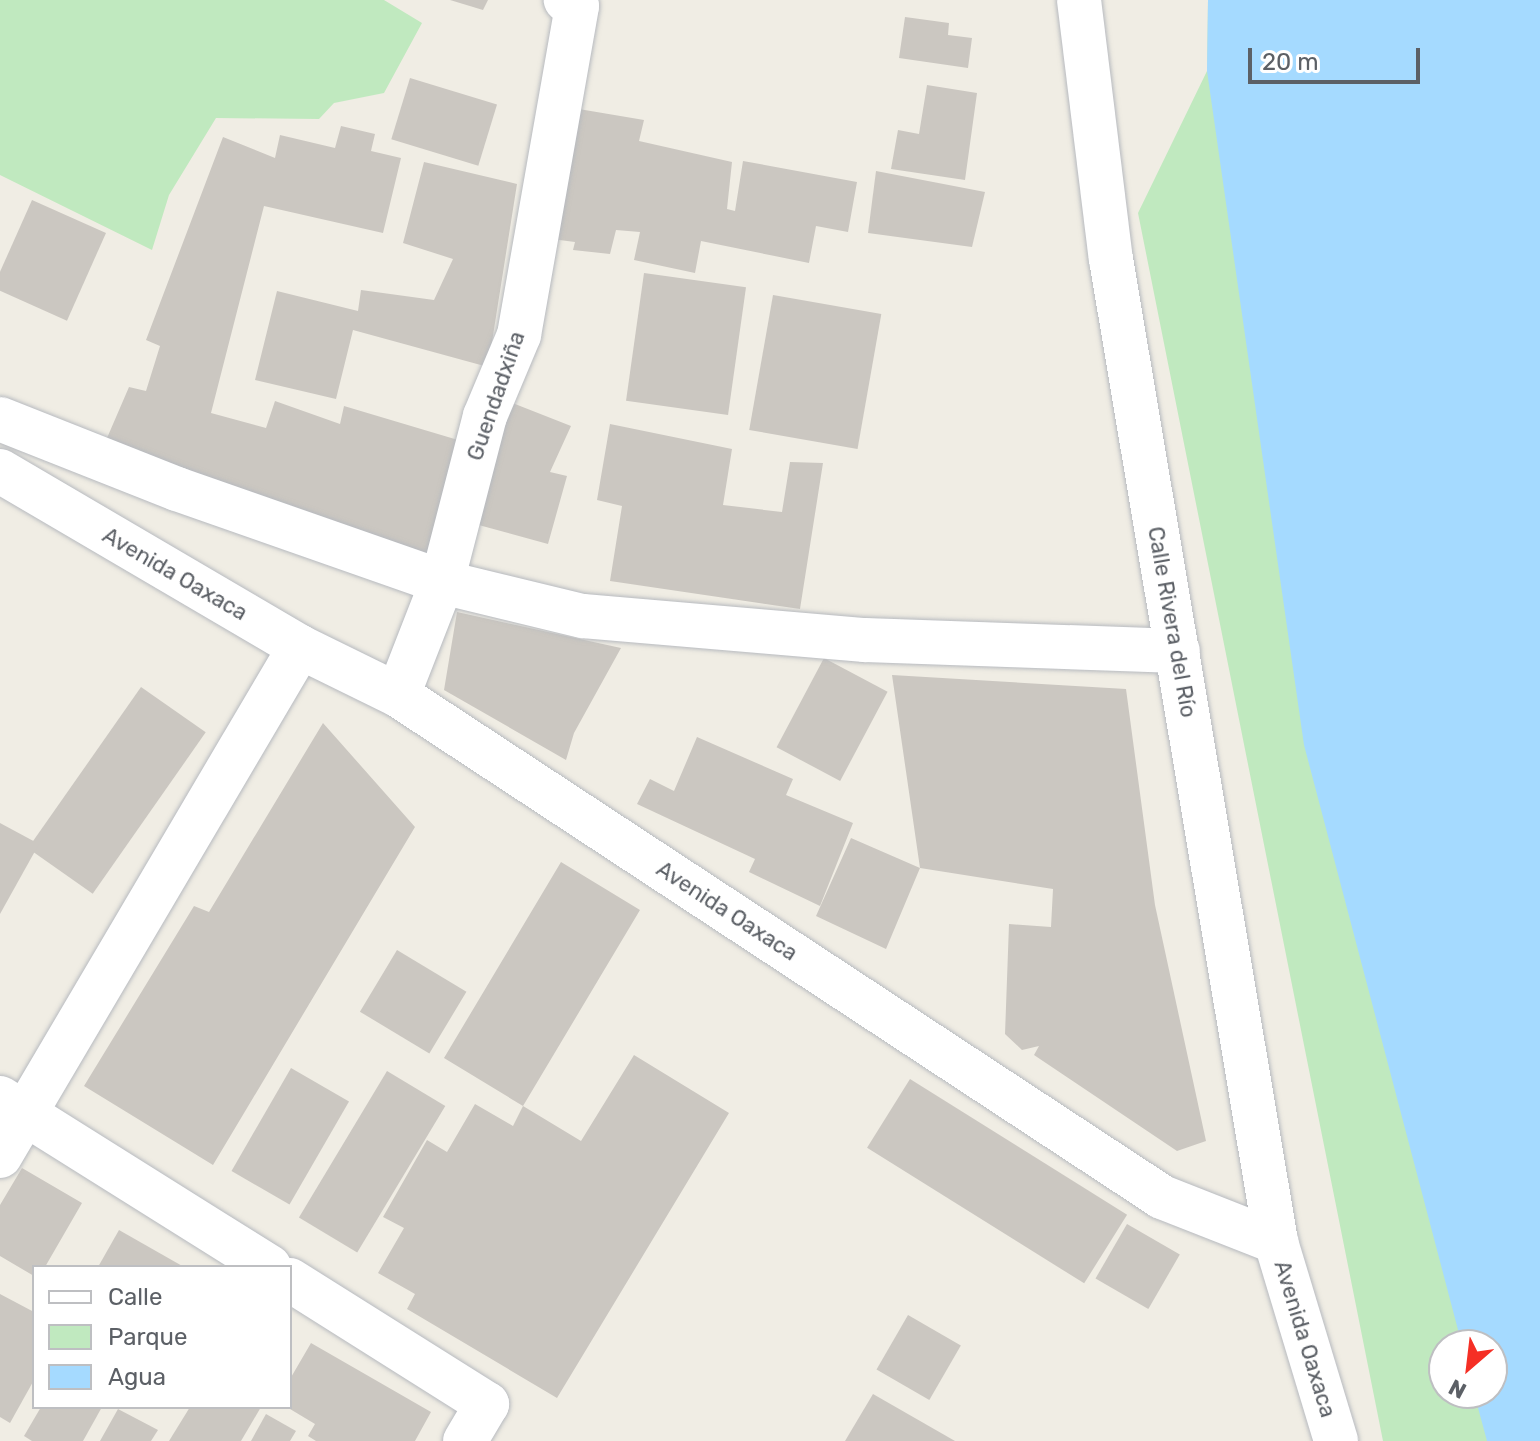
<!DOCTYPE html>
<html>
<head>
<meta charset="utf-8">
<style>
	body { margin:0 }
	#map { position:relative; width:1540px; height:1441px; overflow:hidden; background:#f0ede4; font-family:Rubik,sans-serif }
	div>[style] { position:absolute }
	.green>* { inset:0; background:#c0e9bf }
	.water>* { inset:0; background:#a5daff }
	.building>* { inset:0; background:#cbc7c1; transform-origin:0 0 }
	.roads { filter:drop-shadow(0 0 2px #b7babf) drop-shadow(0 0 2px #b7babf) }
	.minor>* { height:44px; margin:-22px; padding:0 22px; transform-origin:22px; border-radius:22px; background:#fff }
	span { translate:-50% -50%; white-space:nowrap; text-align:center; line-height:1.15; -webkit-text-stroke:6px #fff; paint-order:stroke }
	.street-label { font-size:22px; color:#5c6066 }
	.legend { position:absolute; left:32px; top:1265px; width:260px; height:144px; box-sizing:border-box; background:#fff; border:2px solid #bebfc2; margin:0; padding:10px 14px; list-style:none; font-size:24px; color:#5c6066 }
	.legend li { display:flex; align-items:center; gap:16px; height:40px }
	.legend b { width:40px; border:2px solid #bebfc2 }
	.north { position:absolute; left:1428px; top:1329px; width:80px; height:80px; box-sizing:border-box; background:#fff; border:2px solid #bebfc2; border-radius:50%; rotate:208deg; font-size:22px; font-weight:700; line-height:32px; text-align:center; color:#5c6066 }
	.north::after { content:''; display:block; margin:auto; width:28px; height:36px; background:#f52f25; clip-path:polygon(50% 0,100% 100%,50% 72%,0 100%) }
	.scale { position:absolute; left:1248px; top:48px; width:172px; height:36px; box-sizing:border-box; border:4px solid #5c6066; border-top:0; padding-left:10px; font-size:24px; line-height:28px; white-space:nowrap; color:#5c6066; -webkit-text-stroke:6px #fff; paint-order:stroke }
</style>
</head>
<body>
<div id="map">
	<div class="green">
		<div style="clip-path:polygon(0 0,384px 0,422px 23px,384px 93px,334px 103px,319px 119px,216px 118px,169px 195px,152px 250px,0 175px)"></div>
		<div style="clip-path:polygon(evenodd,1208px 0,1540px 0,1540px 1441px,1383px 1441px,1138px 213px,1207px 71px,1208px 0,1444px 1345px,1492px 1345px,1492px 1393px,1444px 1393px,1444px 1345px)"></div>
	</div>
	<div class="water">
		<div style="clip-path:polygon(1208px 0,1540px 0,1540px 1441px,1487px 1441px,1474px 1393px,1492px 1393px,1492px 1345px,1462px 1345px,1304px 745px,1207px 71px)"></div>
	</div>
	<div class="building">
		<div style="clip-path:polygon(450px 0,488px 0,483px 10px)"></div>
		<div style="clip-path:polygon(905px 17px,949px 23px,948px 35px,972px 38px,968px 68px,899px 58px)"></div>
		<div style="left:410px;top:78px;width:91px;height:64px;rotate:17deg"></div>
		<div style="clip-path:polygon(927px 85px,977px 93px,965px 180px,891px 169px,898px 130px,919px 134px)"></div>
		<div style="clip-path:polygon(567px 107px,644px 120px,639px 141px,732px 162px,727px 209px,735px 211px,743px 161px,857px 182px,848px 232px,816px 226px,809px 263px,701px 241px,695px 273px,634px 260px,640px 232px,616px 230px,610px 254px,573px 250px,575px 242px,544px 238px)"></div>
		<div style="clip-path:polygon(341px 126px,375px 134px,371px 151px,401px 158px,383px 233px,264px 206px,211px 413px,266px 428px,275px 401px,340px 424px,344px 406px,458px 440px,424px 570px,107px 438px,129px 387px,146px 391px,160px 346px,146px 340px,223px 137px,275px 158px,280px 135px,335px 148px)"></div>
		<div style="clip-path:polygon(424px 162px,517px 184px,488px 367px,353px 330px,336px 399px,255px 380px,277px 291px,358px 311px,361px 290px,434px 300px,453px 259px,403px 243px)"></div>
		<div style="clip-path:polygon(876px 171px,985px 192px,972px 247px,868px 233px)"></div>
		<div style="left:32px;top:200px;width:81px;height:96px;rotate:24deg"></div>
		<div style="left:644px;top:273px;width:103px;height:129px;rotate:8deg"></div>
		<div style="left:773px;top:295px;width:110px;height:137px;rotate:10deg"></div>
		<div style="clip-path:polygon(505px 400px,571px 426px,550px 472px,567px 476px,548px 544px,475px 524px)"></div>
		<div style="clip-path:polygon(610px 424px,732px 449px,723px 505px,782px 512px,790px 462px,823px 463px,800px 609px,610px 581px,622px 506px,597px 500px)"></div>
		<div style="clip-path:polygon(457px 612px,621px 648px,574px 733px,566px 760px,444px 690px)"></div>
		<div style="left:824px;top:658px;width:72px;height:101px;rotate:28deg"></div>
		<div style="clip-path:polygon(892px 675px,1126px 689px,1155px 905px,1206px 1141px,1177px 1151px,1034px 1055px,1039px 1046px,1022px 1050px,1005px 1034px,1009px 924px,1051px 927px,1053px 889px,920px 868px,886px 949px,816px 916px,851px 838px,920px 868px)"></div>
		<div style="left:141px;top:687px;width:79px;height:197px;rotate:35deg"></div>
		<div style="clip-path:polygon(323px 723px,415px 827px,213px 1165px,84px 1086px,194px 906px,209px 912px)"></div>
		<div style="clip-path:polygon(697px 737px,793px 779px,786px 795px,853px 823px,820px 906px,749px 872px,755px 859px,637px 804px,650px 779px,674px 791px)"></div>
		<div style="clip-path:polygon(0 823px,39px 844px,0 914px)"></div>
		<div style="clip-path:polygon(561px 862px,640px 910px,523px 1106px,581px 1141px,634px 1055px,729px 1113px,557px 1398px,407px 1309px,415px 1294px,378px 1273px,404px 1228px,383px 1217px,427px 1140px,447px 1152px,475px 1104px,513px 1126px,523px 1106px,444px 1058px)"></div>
		<div style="left:397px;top:950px;width:81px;height:72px;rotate:31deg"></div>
		<div style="left:291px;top:1068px;width:67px;height:119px;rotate:30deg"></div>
		<div style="left:387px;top:1071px;width:68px;height:171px;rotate:31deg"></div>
		<div style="left:910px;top:1079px;width:256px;height:81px;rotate:32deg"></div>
		<div style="clip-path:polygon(22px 1168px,82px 1203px,45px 1267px,34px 1267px,34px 1276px,0 1256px,0 1205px)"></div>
		<div style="left:1127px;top:1224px;width:61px;height:63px;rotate:30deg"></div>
		<div style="clip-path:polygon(119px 1230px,184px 1267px,98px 1267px)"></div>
		<div style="clip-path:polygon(0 1294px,34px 1312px,34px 1380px,10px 1423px,0 1417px)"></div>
		<div style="left:908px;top:1315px;width:61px;height:63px;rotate:30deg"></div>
		<div style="clip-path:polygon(311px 1343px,431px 1412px,415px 1441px,316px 1441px,308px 1436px,315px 1424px,290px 1409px,290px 1379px)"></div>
		<div style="clip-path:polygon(873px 1394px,955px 1441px,845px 1441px)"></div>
		<div style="clip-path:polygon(41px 1407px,102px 1407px,83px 1441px,32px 1441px,24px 1436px)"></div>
		<div style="clip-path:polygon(190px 1407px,261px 1407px,241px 1441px,169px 1441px)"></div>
		<div style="clip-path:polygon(118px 1409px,158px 1430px,151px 1441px,100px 1441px)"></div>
		<div style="clip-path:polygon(266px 1414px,296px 1431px,290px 1441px,251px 1441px)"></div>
	</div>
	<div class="roads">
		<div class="minor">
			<div style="left:1079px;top:0;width:261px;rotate:83deg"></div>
			<div style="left:1111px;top:259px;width:997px;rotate:80.47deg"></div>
			<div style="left:0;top:419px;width:190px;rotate:21.6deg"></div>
			<div style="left:177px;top:489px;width:281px;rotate:19.3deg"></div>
			<div style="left:442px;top:582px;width:145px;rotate:13.6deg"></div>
			<div style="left:583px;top:616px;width:283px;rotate:4.9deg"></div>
			<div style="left:865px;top:640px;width:313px;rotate:2deg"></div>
			<div style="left:0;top:471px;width:348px;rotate:30.4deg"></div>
			<div style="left:300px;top:647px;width:109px;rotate:26.1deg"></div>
			<div style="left:398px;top:695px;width:914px;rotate:33.31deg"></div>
			<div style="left:1162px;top:1197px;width:123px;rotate:21.5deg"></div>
			<div style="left:1276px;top:1242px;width:208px;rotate:73.2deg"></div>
			<div style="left:398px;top:695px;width:121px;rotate:-68.7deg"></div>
			<div style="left:442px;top:582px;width:171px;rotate:-75.5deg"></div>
			<div style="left:485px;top:416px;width:88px;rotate:-67.2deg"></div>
			<div style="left:519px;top:335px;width:334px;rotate:-80deg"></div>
			<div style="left:577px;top:6px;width:13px;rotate:-151deg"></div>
			<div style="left:0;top:1098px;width:318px;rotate:32.1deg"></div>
			<div style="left:0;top:1156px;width:591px;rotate:-59.49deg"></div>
			<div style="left:290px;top:1280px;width:233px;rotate:32.2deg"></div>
			<div style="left:487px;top:1404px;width:43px;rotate:120.7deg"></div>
		</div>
	</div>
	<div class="street-label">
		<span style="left:496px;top:396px;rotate:-71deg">Guendadxiña</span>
		<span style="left:175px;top:574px;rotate:30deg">Avenida Oaxaca</span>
		<span style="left:1172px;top:622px;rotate:80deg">Calle Rivera del Río</span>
		<span style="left:727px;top:911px;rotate:33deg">Avenida Oaxaca</span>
		<span style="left:1305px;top:1339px;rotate:73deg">Avenida Oaxaca</span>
	</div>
	<ul class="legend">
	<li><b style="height:10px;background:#fff"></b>Calle</li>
	<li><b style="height:22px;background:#c0e9bf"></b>Parque</li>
	<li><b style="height:22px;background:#a5daff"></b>Agua</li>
	</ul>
	<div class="north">N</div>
	<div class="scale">20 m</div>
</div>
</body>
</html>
